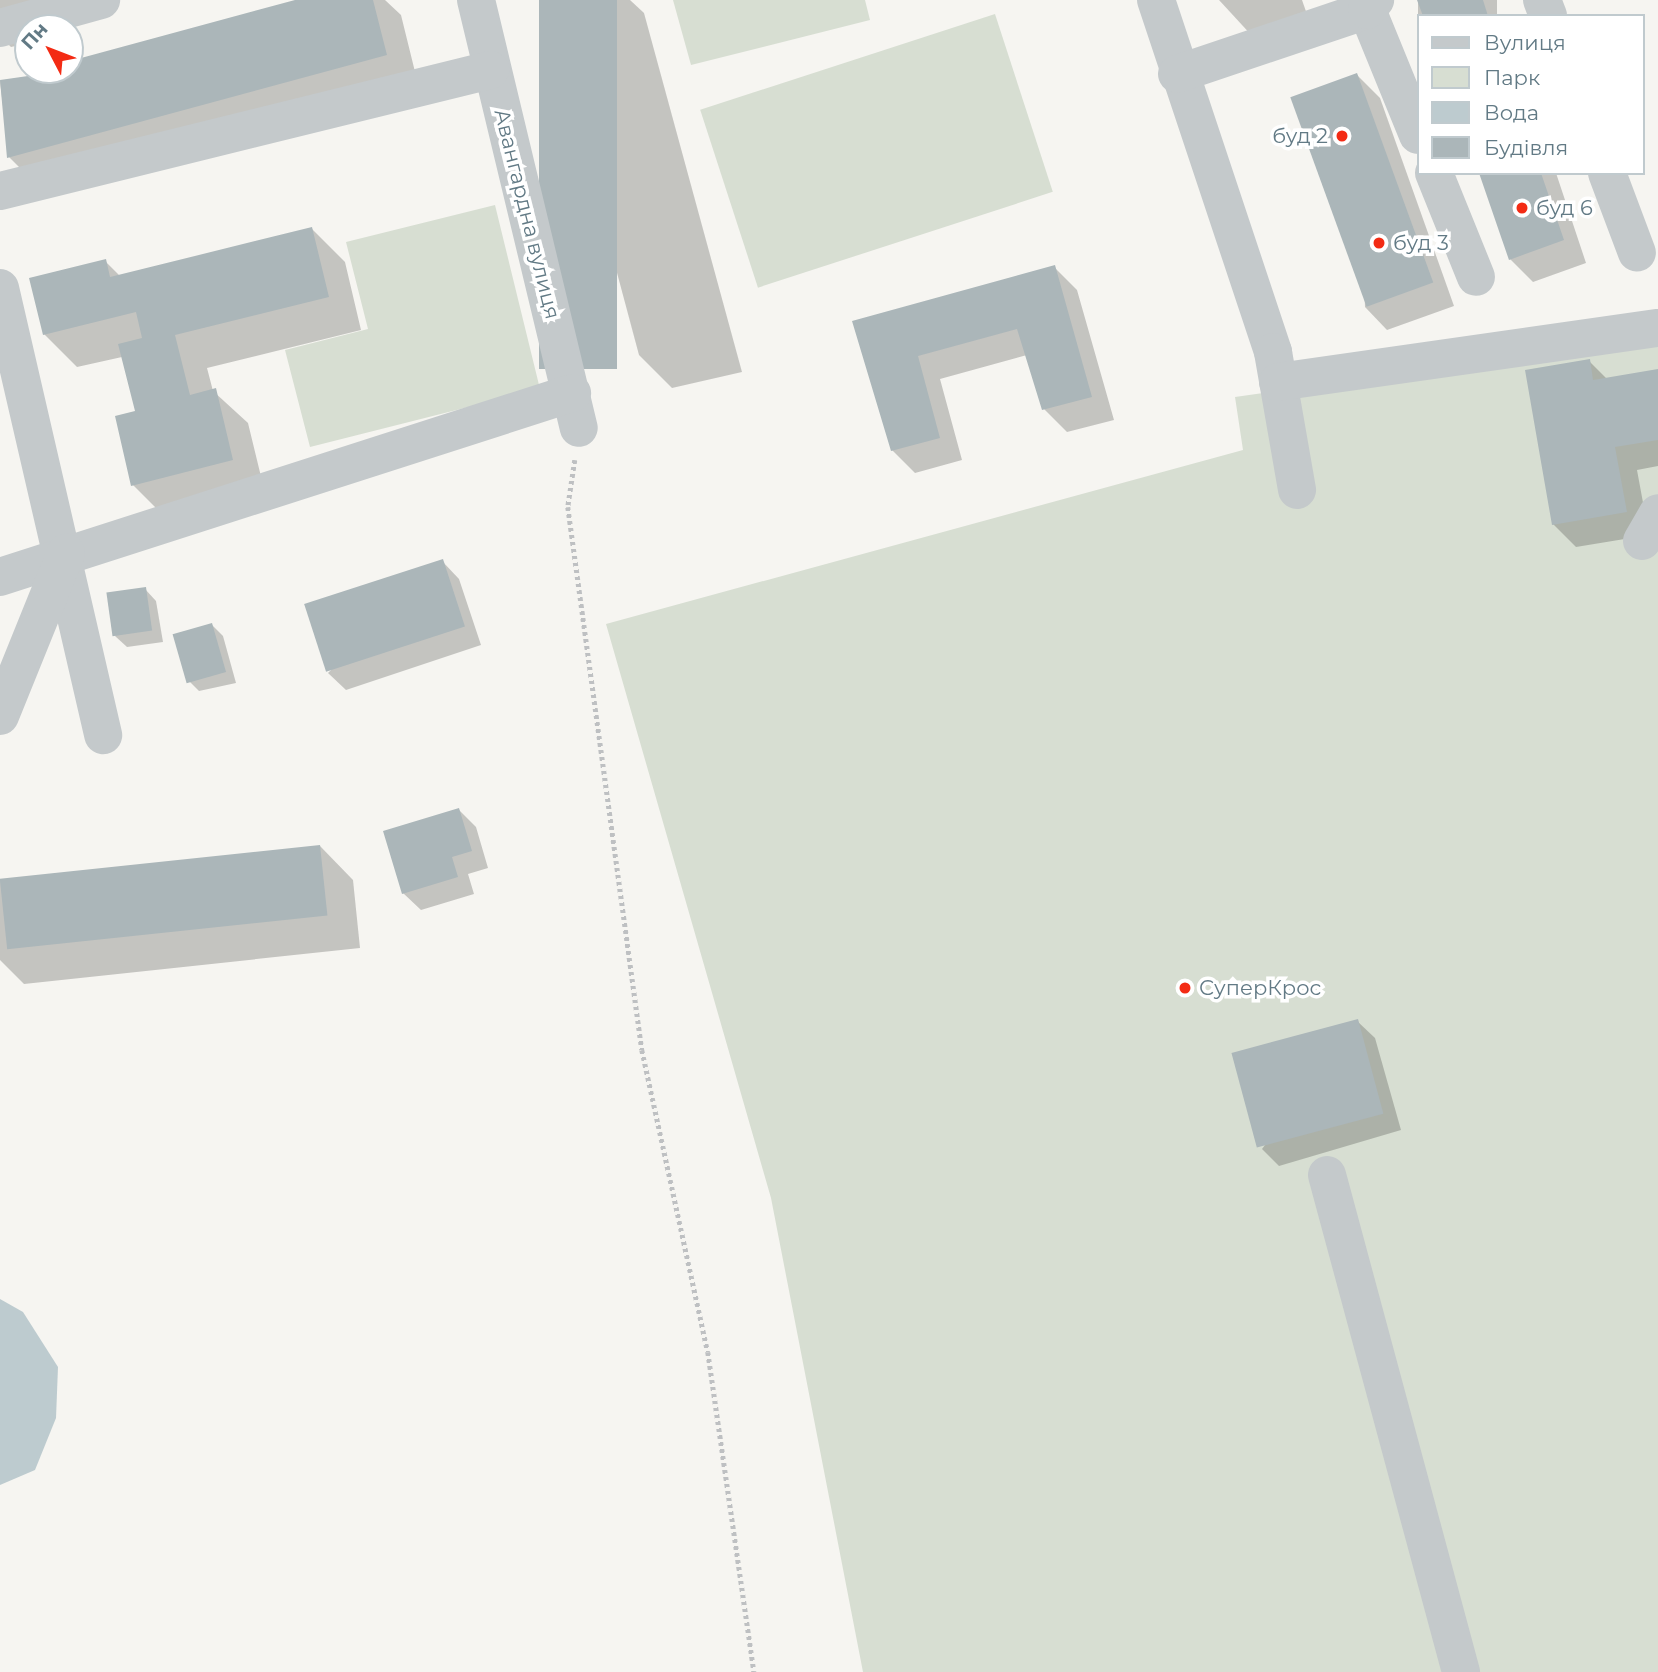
<!DOCTYPE html>
<html>
<head>
<meta charset="utf-8">
<style>
	body { margin:0 }
	#map { position:relative; width:1658px; height:1672px; overflow:hidden; background:#f6f5f1; font-family:Montserrat,sans-serif }
	div>[style] { position:absolute }
	.green>* { inset:0; background:#d7ded2; transform-origin:0 0 }
	.water>* { inset:0; background:#bdcbcf }
	.shadow>* { inset:0; background:#0003; transform-origin:0 0 }
	.building>* { inset:0; background:#abb6b9; transform-origin:0 0 }
	.path>* { height:4.5px; margin-top:-2.25px; transform-origin:0; background:repeating-linear-gradient(90deg,#bec0c2 0 3.5px,transparent 0 7px) }
	.minor>* { height:38px; margin:-19px; padding:0 19px; transform-origin:19px; border-radius:19px; background:#c4c9cb }
	.dots>* { width:19px; height:19px; translate:-50% -50%; box-sizing:border-box; border:4px solid #fff; border-radius:50% }
	span { translate:-50% -50%; white-space:nowrap; text-align:center; line-height:1.15; -webkit-text-stroke:7px #fff; paint-order:stroke }
	.poi-label { font-size:21px; color:#627a85 }
	.right { translate:-100% -50%; text-align:right }
	.left { translate:0 -50%; text-align:left }
	.street-label { font-size:21px; color:#627a85 }
	.legend { position:absolute; left:1417px; top:14px; width:228px; height:161px; box-sizing:border-box; background:#fff; border:2px solid #c0cace; margin:0; padding:9px 12px; list-style:none; font-size:21px; color:#627a85 }
	.legend li { display:flex; align-items:center; gap:14px; height:35px }
	.legend b { width:35px; border:2px solid #c0cace }
	.north { position:absolute; left:14px; top:14px; width:70px; height:70px; box-sizing:border-box; background:#fff; border:2px solid #c0cace; border-radius:50%; rotate:312deg; font-size:19px; font-weight:700; line-height:28px; text-align:center; color:#627a85 }
	.north::after { content:''; display:block; margin:auto; width:24px; height:32px; background:#f32b14; clip-path:polygon(50% 0,100% 100%,50% 72%,0 100%) }
</style>
</head>
<body>
<div id="map">
	<div class="green">
		<div style="clip-path:polygon(673px 0,865px 0,870px 20px,691px 65px)"></div>
		<div style="left:995px;top:14px;width:187px;height:310px;rotate:72deg"></div>
		<div style="clip-path:polygon(495px 205px,540px 389px,310px 447px,285px 350px,368px 329px,346px 242px)"></div>
		<div style="clip-path:polygon(1658px 337px,1658px 1672px,863px 1672px,771px 1198px,606px 624px,1243px 450px,1235px 397px)"></div>
	</div>
	<div class="water">
		<div style="clip-path:polygon(0 1299px,23px 1312px,58px 1367px,56px 1418px,35px 1470px,0 1485px)"></div>
	</div>
	<div class="shadow">
		<div style="clip-path:polygon(0 0,104px 0,28px 28px,28px 43px,11px 47px,0 36px)"></div>
		<div style="clip-path:polygon(301px 0,385px 0,401px 15px,419px 88px,42px 190px,9px 157px,0 81px,70px 70px,70px 63px)"></div>
		<div style="clip-path:polygon(544px 0,630px 0,644px 13px,742px 372px,672px 388px,639px 355px)"></div>
		<div style="clip-path:polygon(1219px 0,1302px 0,1309px 20px,1254px 38px)"></div>
		<div style="left:1418px;top:0;width:79px;height:17px"></div>
		<div style="clip-path:polygon(1357px 75px,1380px 98px,1454px 306px,1387px 330px,1365px 307px)"></div>
		<div style="clip-path:polygon(1480px 173px,1556px 173px,1586px 263px,1533px 282px,1510px 259px)"></div>
		<div style="clip-path:polygon(312px 229px,345px 262px,361px 330px,207px 368px,213px 391px,248px 423px,265px 493px,166px 518px,133px 485px,137px 413px,122px 357px,77px 367px,44px 334px,105px 261px,120px 276px)"></div>
		<div style="clip-path:polygon(1054px 267px,1077px 290px,1114px 420px,1067px 432px,1044px 409px,1027px 355px,940px 379px,962px 460px,915px 473px,892px 450px,854px 322px)"></div>
		<div style="clip-path:polygon(1589px 361px,1607px 379px,1658px 370px,1658px 466px,1637px 470px,1649px 535px,1576px 547px,1553px 524px)"></div>
		<div style="clip-path:polygon(442px 561px,459px 579px,481px 645px,346px 690px,328px 673px)"></div>
		<div style="clip-path:polygon(145px 589px,156px 601px,163px 642px,127px 647px,115px 636px)"></div>
		<div style="clip-path:polygon(212px 625px,223px 636px,236px 683px,199px 691px,188px 680px)"></div>
		<div style="clip-path:polygon(459px 810px,476px 827px,488px 868px,468px 874px,474px 894px,421px 910px,403px 893px)"></div>
		<div style="clip-path:polygon(320px 846px,353px 880px,360px 948px,24px 984px,0 960px,0 880px)"></div>
		<div style="clip-path:polygon(1357px 1021px,1375px 1038px,1401px 1130px,1279px 1166px,1262px 1149px)"></div>
	</div>
	<div class="building">
		<div style="clip-path:polygon(295px 0,373px 0,387px 55px,7px 158px,0 80px,70px 70px,70px 61px)"></div>
		<div style="left:539px;top:0;width:78px;height:369px"></div>
		<div style="clip-path:polygon(1417px 0,1483px 0,1488px 16px,1423px 16px)"></div>
		<div style="left:1357px;top:73px;width:223px;height:71px;rotate:70deg"></div>
		<div style="clip-path:polygon(1541px 173px,1564px 240px,1509px 260px,1479px 173px)"></div>
		<div style="clip-path:polygon(312px 227px,329px 297px,175px 335px,190px 395px,216px 388px,233px 460px,131px 486px,115px 416px,135px 411px,118px 344px,142px 338px,136px 312px,43px 335px,29px 278px,106px 259px,110px 277px)"></div>
		<div style="clip-path:polygon(1055px 265px,1092px 397px,1042px 410px,1017px 329px,918px 356px,940px 438px,891px 451px,852px 321px)"></div>
		<div style="clip-path:polygon(1590px 359px,1593px 380px,1658px 369px,1658px 440px,1615px 447px,1627px 512px,1552px 525px,1525px 370px)"></div>
		<div style="left:443px;top:559px;width:71px;height:146px;rotate:72deg"></div>
		<div style="left:146px;top:587px;width:44px;height:40px;rotate:82deg"></div>
		<div style="left:212px;top:623px;width:51px;height:41px;rotate:74deg"></div>
		<div style="clip-path:polygon(459px 808px,472px 851px,452px 857px,458px 877px,402px 894px,383px 831px)"></div>
		<div style="left:320px;top:845px;width:71px;height:322px;rotate:84deg"></div>
		<div style="left:1358px;top:1019px;width:98px;height:131px;rotate:75deg"></div>
	</div>
	<div class="path">
		<div style="left:575px;top:460px;width:48px;rotate:98.5deg"></div>
		<div style="left:568px;top:507px;width:548px;rotate:82.24deg"></div>
		<div style="left:642px;top:1050px;width:309px;rotate:77.7deg"></div>
		<div style="left:708px;top:1352px;width:323px;rotate:81.8deg"></div>
	</div>
	<div class="minor">
		<div style="left:476px;top:0;width:440px;rotate:76.5deg"></div>
		<div style="left:1156px;top:0;width:371px;rotate:71.6deg"></div>
		<div style="left:1273px;top:352px;width:140px;rotate:80.1deg"></div>
		<div style="left:1542px;top:0;width:17px;rotate:69deg"></div>
		<div style="left:1367px;top:10px;width:135px;rotate:67.8deg"></div>
		<div style="left:0;top:28px;width:105px;rotate:-15.5deg"></div>
		<div style="left:1177px;top:74px;width:200px;rotate:-18.6deg"></div>
		<div style="left:1367px;top:10px;width:13px;rotate:-51deg"></div>
		<div style="left:1434px;top:173px;width:112px;rotate:68deg"></div>
		<div style="left:1607px;top:173px;width:85px;rotate:69.4deg"></div>
		<div style="left:0;top:191px;width:505px;rotate:-13.87deg"></div>
		<div style="left:0;top:288px;width:459px;rotate:77deg"></div>
		<div style="left:1278px;top:382px;width:384px;rotate:-8.1deg"></div>
		<div style="left:1642px;top:541px;width:32px;rotate:-60deg"></div>
		<div style="left:0;top:577px;width:601px;rotate:-17.83deg"></div>
		<div style="left:0;top:716px;width:176px;rotate:-68deg"></div>
		<div style="left:1327px;top:1175px;width:515px;rotate:74.91deg"></div>
	</div>
	<div class="dots">
		<div style="left:1342px;top:136px;background:#f32b14"></div>
		<div style="left:1522px;top:208px;background:#f32b14"></div>
		<div style="left:1379px;top:243px;background:#f32b14"></div>
		<div style="left:1185px;top:988px;background:#f32b14"></div>
	</div>
	<div class="poi-label">
		<span class="right" style="left:1328px;top:136px">буд 2</span>
		<span class="left" style="left:1536px;top:208px">буд 6</span>
		<span class="left" style="left:1393px;top:243px">буд 3</span>
		<span class="left" style="left:1199px;top:988px">СуперКрос</span>
	</div>
	<div class="street-label">
		<span style="left:527px;top:214px;rotate:76deg">Авангардна вулиця</span>
	</div>
	<ul class="legend">
	<li><b style="height:9px;background:#c4c9cb"></b>Вулиця</li>
	<li><b style="height:19px;background:#d7ded2"></b>Парк</li>
	<li><b style="height:19px;background:#bdcbcf"></b>Вода</li>
	<li><b style="height:19px;background:#abb6b9"></b>Будівля</li>
	</ul>
	<div class="north">Пн</div>
</div>
</body>
</html>
